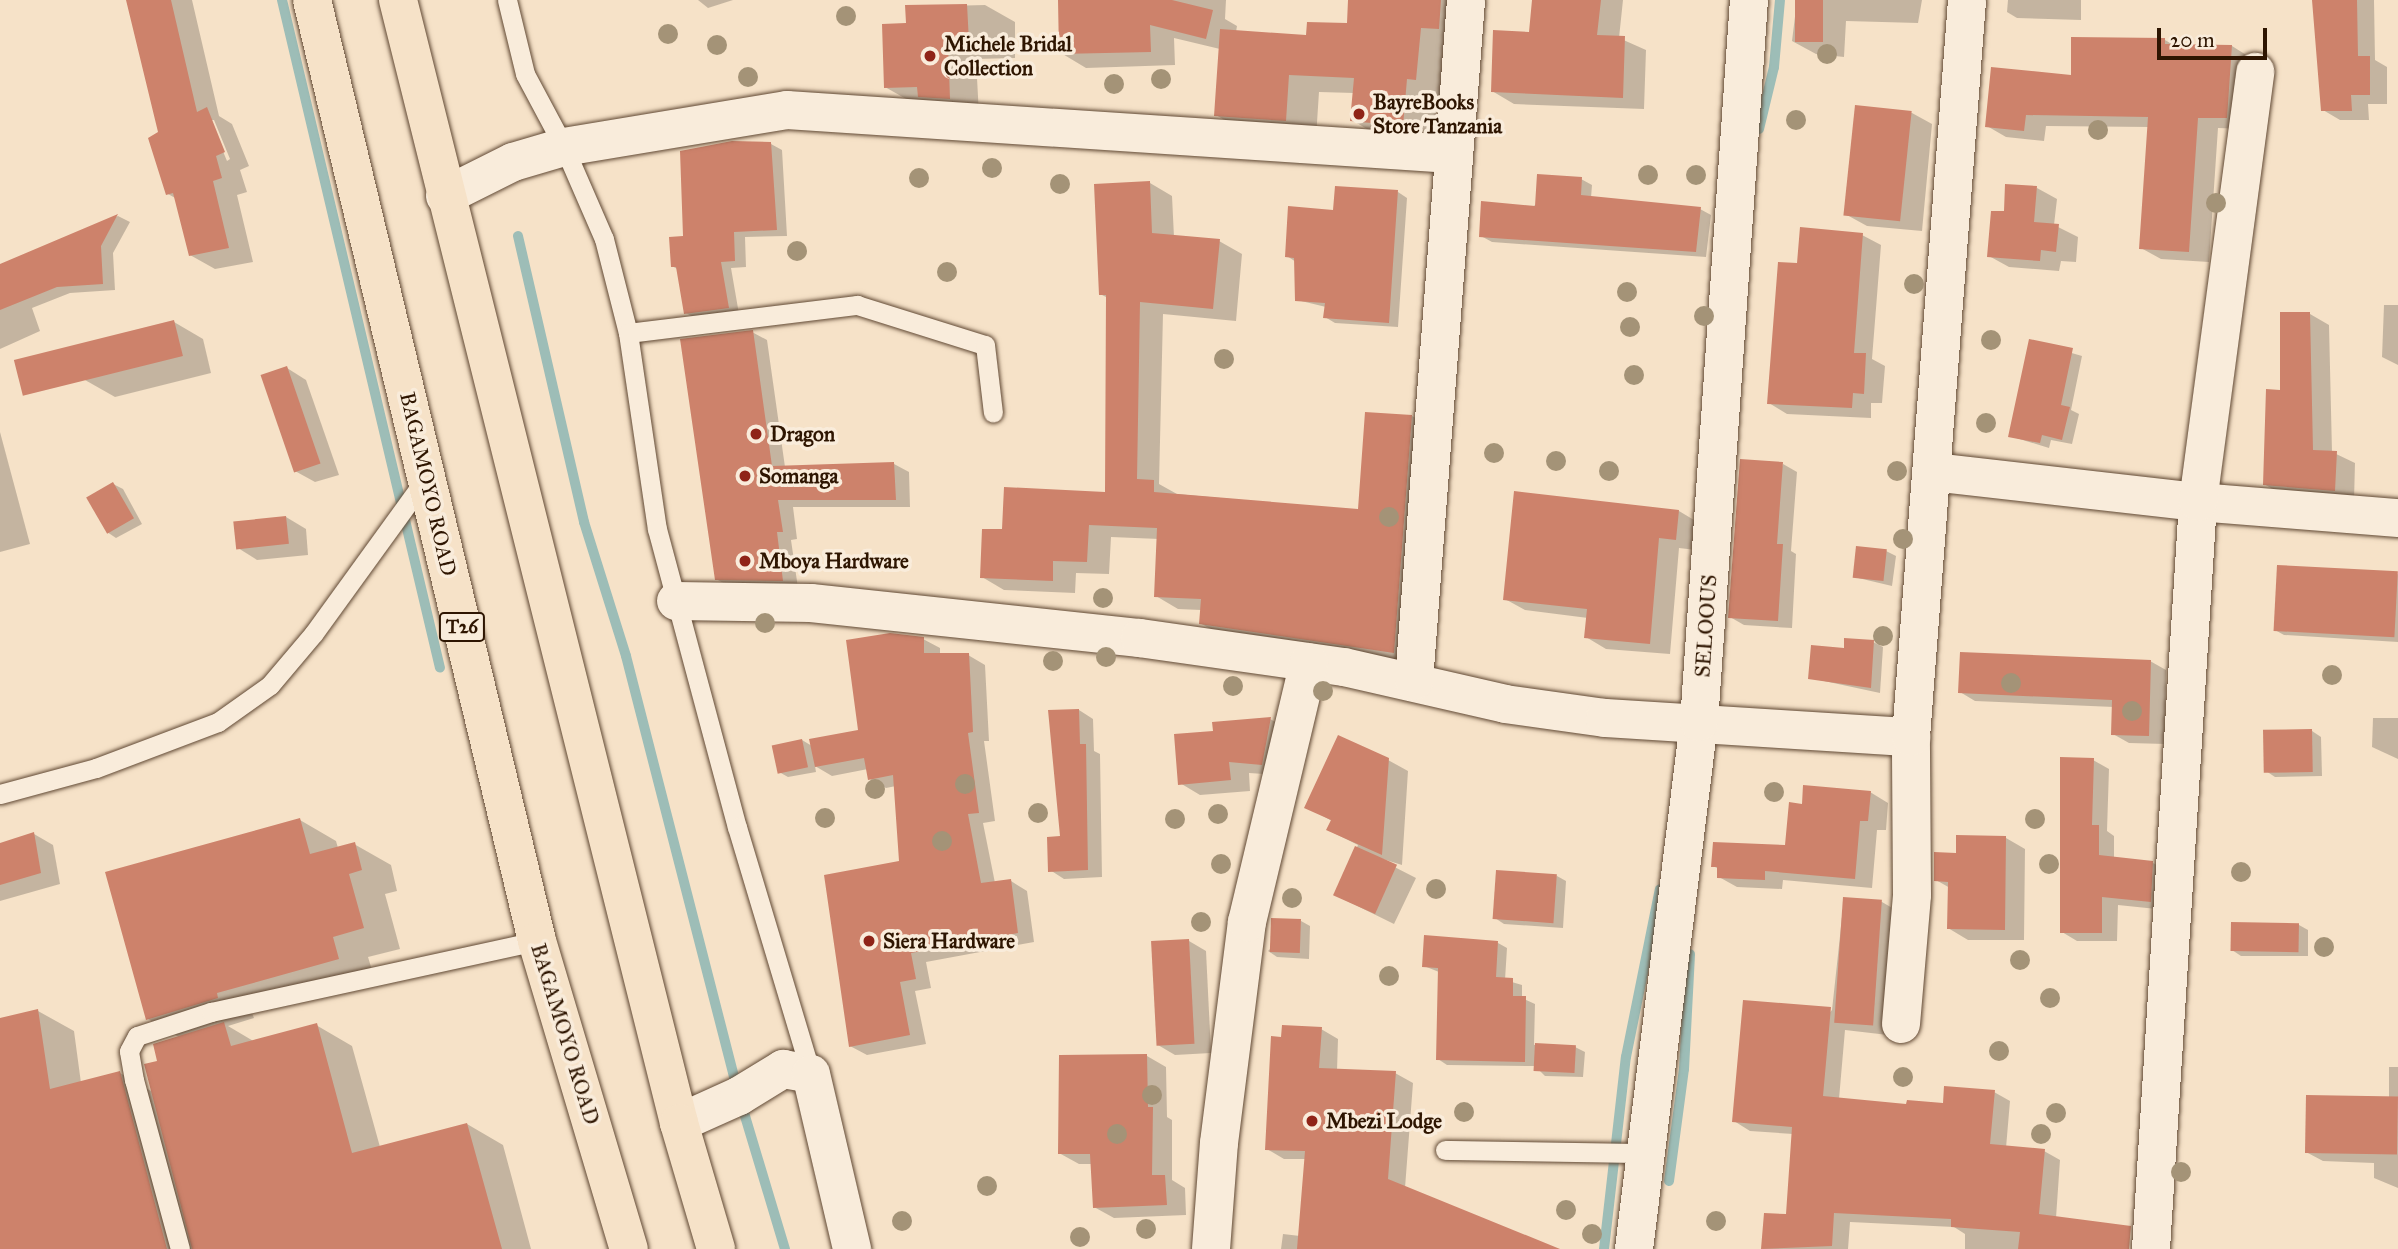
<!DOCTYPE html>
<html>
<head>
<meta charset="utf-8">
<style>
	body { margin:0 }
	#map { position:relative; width:2398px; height:1249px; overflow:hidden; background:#f6e2c8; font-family:"IM FELL Great Primer",serif }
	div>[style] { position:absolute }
	.shadow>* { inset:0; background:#0003 }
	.stream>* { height:10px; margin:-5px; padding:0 5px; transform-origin:5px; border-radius:5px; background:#9dbdb7 }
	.building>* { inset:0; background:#cd826b; transform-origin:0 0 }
	.roads { filter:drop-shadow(0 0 2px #604833) drop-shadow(0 0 2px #604833) }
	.service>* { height:19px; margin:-9.5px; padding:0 9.5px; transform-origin:9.5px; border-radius:9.5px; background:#f9ecdb }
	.minor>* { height:38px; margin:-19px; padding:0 19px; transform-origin:19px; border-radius:19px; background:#f9ecdb }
	.trunk>* { height:38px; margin:-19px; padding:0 19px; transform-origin:19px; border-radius:19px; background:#f6e2c8 }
	.trees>* { width:20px; height:20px; margin:-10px; border-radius:50%; background:#a49377 }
	.dots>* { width:19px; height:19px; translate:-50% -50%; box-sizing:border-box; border:4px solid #f9ecdb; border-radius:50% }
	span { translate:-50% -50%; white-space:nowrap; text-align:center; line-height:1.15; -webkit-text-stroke:7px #f9ecdb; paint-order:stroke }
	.shield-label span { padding:2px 5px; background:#f9ecdb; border:2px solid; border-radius:5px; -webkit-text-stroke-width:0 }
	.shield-label { font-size:19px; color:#2e1501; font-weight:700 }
	.poi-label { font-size:21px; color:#2e1501; font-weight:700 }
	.left { translate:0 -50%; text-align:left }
	.street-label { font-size:21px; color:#2e1501 }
	.scale { position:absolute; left:2157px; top:28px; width:110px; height:32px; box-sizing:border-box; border:4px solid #2e1501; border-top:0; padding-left:9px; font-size:21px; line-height:24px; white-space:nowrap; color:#2e1501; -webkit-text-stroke:5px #f9ecdb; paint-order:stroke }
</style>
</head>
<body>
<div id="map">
	<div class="shadow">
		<div style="clip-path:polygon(evenodd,128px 0,192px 0,219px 116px,232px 124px,249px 166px,240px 170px,247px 192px,237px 195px,253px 262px,215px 269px,190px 255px,177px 199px,168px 194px,161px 133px,128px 0,210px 120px,214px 120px,230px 159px,227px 161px,210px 120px)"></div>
		<div style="clip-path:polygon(698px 0,733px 0,708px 8px)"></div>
		<div style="clip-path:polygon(1060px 0,1226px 0,1225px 19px,1237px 26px,1236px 32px,1308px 36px,1349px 25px,1350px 0,1472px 0,1446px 97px,1438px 95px,1433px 143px,1382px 138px,1352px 120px,1354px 93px,1319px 92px,1316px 138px,1247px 133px,1216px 115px,1220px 49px,1174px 38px,1175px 65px,1086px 68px,1061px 53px)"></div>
		<div style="clip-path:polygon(1534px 0,1623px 0,1619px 38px,1646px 50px,1644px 109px,1514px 104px,1492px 91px,1531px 33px)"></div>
		<div style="clip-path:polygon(1797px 0,1922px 0,1918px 23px,1846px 21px,1844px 57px,1816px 54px,1792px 41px)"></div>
		<div style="clip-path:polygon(2008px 0,2081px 0,2081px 20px,2017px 18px,2007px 12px)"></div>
		<div style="clip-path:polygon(2314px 0,2374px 0,2375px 60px,2387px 67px,2387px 104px,2368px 104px,2369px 120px,2340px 120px,2323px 110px)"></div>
		<div style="clip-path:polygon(985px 5px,1015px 22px,1015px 58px,976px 59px,979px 115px,915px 104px,885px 87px,908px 25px,907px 7px)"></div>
		<div style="clip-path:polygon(2165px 40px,2175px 46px,2232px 46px,2251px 58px,2246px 129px,2218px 128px,2209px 262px,2161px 259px,2141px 248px,2149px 127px,2046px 126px,2044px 141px,2006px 137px,1987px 126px,2073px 77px)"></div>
		<div style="clip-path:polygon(1857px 107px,1912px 113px,1932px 124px,1922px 231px,1867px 226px,1847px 215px)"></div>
		<div style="clip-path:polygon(771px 144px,782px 150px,787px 236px,745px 237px,746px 267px,731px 268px,739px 314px,697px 319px,686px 313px,679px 270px,672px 266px,685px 237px)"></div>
		<div style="clip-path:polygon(1581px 179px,1592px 185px,1591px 198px,1700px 209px,1711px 215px,1706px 257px,1492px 242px,1481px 236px)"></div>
		<div style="clip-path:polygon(1150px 183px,1172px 196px,1174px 237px,1219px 241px,1242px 254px,1236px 321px,1163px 314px,1159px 484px,1177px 494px,1359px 511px,1412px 416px,1435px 429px,1417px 665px,1223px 636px,1200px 623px,1201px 610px,1178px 609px,1156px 596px,1159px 539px,1111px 537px,1109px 574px,1076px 573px,1075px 593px,1004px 590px,982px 577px,1004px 531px,1106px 494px,1108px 298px,1100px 294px)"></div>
		<div style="clip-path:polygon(2037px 188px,2057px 199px,2054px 225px,2078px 237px,2076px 262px,2061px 261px,2059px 271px,2009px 267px,1989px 256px,2005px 213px)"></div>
		<div style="clip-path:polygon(1398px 192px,1407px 198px,1398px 327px,1335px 323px,1325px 317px,1326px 307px,1297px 300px,1296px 262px,1287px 256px,1335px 212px)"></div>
		<div style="clip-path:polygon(118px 216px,130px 222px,113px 253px,115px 290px,70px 293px,32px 308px,40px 331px,0 349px,0 266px)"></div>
		<div style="clip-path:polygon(1862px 235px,1881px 245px,1872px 359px,1885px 366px,1882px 403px,1871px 403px,1871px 418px,1787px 414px,1769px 403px,1798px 265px)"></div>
		<div style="clip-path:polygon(2384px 305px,2398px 305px,2398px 365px,2382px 357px)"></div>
		<div style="clip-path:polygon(2310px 314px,2329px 325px,2332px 452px,2355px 463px,2354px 501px,2283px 495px,2264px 484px,2281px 392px)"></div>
		<div style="clip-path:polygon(174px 322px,203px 339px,211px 373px,115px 397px,85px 380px)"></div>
		<div style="clip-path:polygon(752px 332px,767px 340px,785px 467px,894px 464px,909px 472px,910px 507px,793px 507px,797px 539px,791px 540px,798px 588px,731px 587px,716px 579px)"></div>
		<div style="clip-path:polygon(2030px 341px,2082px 356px,2071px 410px,2079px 414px,2072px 444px,2051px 440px,2049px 448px,2010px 436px)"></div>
		<div style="clip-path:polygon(287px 368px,306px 380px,339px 475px,315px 482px,295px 471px)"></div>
		<div style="clip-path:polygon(0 432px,30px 544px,0 552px)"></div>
		<div style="clip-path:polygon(1783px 464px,1797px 472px,1791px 551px,1796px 554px,1792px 628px,1744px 625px,1730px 617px)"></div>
		<div style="clip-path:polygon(113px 484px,123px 489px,142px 524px,116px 538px,107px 532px,88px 498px)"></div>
		<div style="clip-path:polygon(1679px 511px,1699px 523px,1696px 550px,1679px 548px,1670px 654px,1606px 649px,1586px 637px,1588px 618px,1525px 610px,1505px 599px)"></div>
		<div style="clip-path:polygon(286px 517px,306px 529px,308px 555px,257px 560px,238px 548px)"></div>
		<div style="clip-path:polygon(1886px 551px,1896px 556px,1892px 586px,1854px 577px)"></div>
		<div style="clip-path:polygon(2398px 574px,2398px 642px,2284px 635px,2275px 630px)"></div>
		<div style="clip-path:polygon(923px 639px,940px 648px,940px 655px,968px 655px,985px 665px,989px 741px,984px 741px,995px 821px,983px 823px,995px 883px,1011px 881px,1027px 891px,1034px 942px,926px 962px,931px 988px,915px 991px,926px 1044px,867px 1055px,850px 1046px,901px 862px,896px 786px,886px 788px,870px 779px,868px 769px,832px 776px,815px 766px,816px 772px,788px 777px,779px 772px,802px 740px,812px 746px,859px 731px)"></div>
		<div style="clip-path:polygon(1873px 642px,1883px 647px,1880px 693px,1810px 678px,1845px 650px)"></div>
		<div style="clip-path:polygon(2150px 661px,2166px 670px,2165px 744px,2129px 743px,2113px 734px,2114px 707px,1975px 701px,1960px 692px)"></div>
		<div style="clip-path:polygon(1079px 710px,1093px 719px,1094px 751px,1100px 754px,1102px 877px,1064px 879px,1050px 870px,1062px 838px)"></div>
		<div style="clip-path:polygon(2373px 718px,2398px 718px,2398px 759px,2372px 747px)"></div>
		<div style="clip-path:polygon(1270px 719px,1290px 730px,1282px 775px,1249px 773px,1250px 791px,1200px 795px,1180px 783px,1214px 733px)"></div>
		<div style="clip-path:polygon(2312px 731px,2321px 737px,2322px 776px,2275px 777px,2266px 771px)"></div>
		<div style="clip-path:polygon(1388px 760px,1408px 771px,1402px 865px,1373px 856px,1416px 878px,1394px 924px,1335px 895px,1358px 845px,1328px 830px,1332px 821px,1307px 807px)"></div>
		<div style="clip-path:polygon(2093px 760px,2109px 769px,2107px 831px,2114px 836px,2114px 858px,2153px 863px,2169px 872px,2166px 910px,2118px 905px,2117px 941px,2077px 941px,2062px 932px)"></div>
		<div style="clip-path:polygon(1870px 792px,1888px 803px,1886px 830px,1877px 830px,1872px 888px,1783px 880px,1782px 889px,1737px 887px,1719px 877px,1719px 869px,1713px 866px,1787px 847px,1803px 805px)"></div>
		<div style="clip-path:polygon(300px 820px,336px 841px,338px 848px,354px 844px,391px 865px,397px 891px,385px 894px,400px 949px,368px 957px,375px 980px,252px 1013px,254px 1018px,228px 1026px,255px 1042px,316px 1025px,352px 1046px,380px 1147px,467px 1124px,503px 1145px,531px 1249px,0 1249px,0 1020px,38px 1011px,74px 1031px,81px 1083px,120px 1073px,151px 1091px,160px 1062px,179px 1037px,148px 1019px)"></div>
		<div style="clip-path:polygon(34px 834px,53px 845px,60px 884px,0 901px,0 844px)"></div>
		<div style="clip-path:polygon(2006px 838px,2025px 849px,2024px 940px,1968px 940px,1948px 928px,1950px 888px,1936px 880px,1958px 854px)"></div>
		<div style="clip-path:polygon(1557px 876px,1566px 881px,1563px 928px,1504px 924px,1495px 918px)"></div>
		<div style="clip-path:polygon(1844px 899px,1882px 902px,1899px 912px,1888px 1035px,1845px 1030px,1839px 1099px,1908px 1106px,1944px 1105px,1994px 1092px,2010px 1101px,2006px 1148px,2044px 1151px,2060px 1160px,2056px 1218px,2128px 1249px,1965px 1249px,1965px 1234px,1954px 1227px,1850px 1222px,1848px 1249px,1763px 1249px,1766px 1214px,1787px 1216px,1793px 1134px,1750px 1131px,1734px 1121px,1832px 1010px)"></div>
		<div style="clip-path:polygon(1301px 921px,1310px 926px,1309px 959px,1277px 957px,1268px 951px)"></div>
		<div style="clip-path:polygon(2299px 925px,2308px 930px,2308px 956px,2241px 956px,2232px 950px)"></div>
		<div style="clip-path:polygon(1189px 941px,1206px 951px,1211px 1053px,1175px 1055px,1158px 1045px)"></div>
		<div style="clip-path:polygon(1498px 943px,1507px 948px,1505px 980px,1522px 985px,1522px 998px,1535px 1004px,1534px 1045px,1575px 1047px,1585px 1052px,1583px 1077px,1545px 1076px,1535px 1066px,1447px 1065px,1438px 1059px,1439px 972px,1424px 966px)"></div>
		<div style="clip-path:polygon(1321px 1029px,1338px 1039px,1337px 1071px,1395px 1073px,1413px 1083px,1405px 1188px,1538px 1249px,1281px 1249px,1283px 1234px,1300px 1236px,1306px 1159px,1284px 1159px,1267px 1149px,1283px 1039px)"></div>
		<div style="clip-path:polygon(1147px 1056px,1166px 1067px,1167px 1117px,1172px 1120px,1172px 1180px,1185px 1188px,1186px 1215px,1114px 1218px,1094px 1207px,1092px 1164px,1079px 1164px,1059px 1153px)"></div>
		<div style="clip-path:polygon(2389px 1067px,2398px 1067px,2398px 1188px,2374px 1178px,2374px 1163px,2323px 1161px,2306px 1152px,2389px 1098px)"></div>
	</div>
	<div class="stream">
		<div style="left:282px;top:0;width:686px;rotate:76.69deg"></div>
		<div style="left:1759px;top:129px;width:64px;rotate:-76.4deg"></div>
		<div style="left:1774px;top:67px;width:67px;rotate:-84.9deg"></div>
		<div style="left:518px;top:236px;width:294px;rotate:77deg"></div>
		<div style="left:584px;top:522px;width:140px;rotate:72.6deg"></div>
		<div style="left:626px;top:656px;width:454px;rotate:75.6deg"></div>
		<div style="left:739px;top:1096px;width:160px;rotate:73.3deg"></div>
		<div style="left:1669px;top:1181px;width:113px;rotate:-82.4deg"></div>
		<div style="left:1684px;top:1069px;width:115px;rotate:-87deg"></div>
		<div style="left:1604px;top:1249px;width:193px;rotate:-83.5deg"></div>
		<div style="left:1626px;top:1057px;width:171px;rotate:-78.6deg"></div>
	</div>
	<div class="building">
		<div style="clip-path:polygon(126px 0,171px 0,197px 112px,207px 107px,225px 152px,216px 156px,222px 178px,213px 181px,229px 248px,189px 256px,173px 193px,166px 195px,148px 138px,158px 132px)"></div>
		<div style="clip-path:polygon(1058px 0,1172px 0,1213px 10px,1206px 39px,1150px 25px,1151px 52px,1059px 54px)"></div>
		<div style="clip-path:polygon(1348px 0,1441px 0,1439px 29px,1421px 28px,1416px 80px,1407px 79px,1403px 126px,1350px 121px,1354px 78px,1289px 75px,1286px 121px,1214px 116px,1220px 29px,1306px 35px,1307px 22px,1347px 23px)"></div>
		<div style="clip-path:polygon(1532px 0,1601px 0,1597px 35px,1625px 36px,1623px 98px,1491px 92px,1493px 30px,1529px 32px)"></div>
		<div style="left:1795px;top:0;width:28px;height:42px"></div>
		<div style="clip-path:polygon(2312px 0,2357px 0,2358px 56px,2370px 56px,2370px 95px,2351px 95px,2352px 111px,2321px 111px)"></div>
		<div style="clip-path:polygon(967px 4px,969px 42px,948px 42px,950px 99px,918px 97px,917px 87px,884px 88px,882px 24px,906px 23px,905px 5px)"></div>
		<div style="clip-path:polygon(2071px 37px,2165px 38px,2165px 44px,2232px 45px,2227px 118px,2198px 118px,2189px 252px,2139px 249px,2148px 117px,2026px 115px,2024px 131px,1985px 127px,1991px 67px,2071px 75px)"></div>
		<div style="left:1855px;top:105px;width:57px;height:111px;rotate:6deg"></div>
		<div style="clip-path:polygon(732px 141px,771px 142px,777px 230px,734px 232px,735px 261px,721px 262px,729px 308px,684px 314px,676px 267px,671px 267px,669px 237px,683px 236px,680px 151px)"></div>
		<div style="clip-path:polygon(1537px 174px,1582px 177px,1581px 195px,1701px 207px,1696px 252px,1479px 237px,1481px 201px,1535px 206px)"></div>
		<div style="clip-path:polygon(1150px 181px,1152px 233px,1220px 239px,1213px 309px,1140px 302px,1137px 479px,1154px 480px,1154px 492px,1358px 509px,1365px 412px,1412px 415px,1394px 653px,1199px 624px,1201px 599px,1154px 597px,1157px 528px,1089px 525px,1087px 562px,1053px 561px,1053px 581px,980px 578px,982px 529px,1002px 529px,1004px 487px,1105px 492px,1106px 295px,1099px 295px,1094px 184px)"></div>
		<div style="clip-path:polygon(2005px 184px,2037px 186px,2034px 222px,2059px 224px,2056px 252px,2041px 250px,2040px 261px,1987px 257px,1991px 211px,2004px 211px)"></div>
		<div style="clip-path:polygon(1335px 186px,1398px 190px,1389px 323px,1323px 318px,1325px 303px,1295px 301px,1294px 258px,1285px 257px,1288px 206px,1333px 210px)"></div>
		<div style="clip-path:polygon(118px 214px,101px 246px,103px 284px,57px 287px,0 310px,0 264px)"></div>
		<div style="clip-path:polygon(1800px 227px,1863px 233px,1854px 353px,1866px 353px,1864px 394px,1853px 393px,1852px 408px,1767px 404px,1778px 262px,1797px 263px)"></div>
		<div style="clip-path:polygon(2280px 312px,2310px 312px,2313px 450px,2337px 451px,2335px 491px,2263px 485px,2266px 389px,2280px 390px)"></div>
		<div style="left:174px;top:320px;width:37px;height:165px;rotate:76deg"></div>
		<div style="clip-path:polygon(753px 330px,772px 466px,894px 462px,896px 500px,778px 500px,783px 532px,777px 532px,783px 581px,715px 580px,680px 339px)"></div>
		<div style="clip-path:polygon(2029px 339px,2073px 348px,2061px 405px,2070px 407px,2062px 440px,2042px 435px,2040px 443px,2008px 437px)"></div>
		<div style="left:287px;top:366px;width:103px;height:28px;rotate:71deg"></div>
		<div style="clip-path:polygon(1740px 459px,1783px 462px,1777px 544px,1783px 544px,1778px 621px,1728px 618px)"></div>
		<div style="left:113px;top:482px;width:42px;height:31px;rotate:60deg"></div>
		<div style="clip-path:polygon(1514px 491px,1679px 510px,1676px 540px,1659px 538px,1650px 644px,1584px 638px,1587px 609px,1503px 600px)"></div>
		<div style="left:286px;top:516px;width:28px;height:53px;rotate:84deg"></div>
		<div style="left:1856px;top:546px;width:31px;height:32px;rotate:6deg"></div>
		<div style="left:2277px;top:565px;width:121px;height:66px;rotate:3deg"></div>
		<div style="clip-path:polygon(890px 633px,924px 637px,924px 653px,969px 653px,973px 732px,968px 733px,979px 813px,968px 814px,981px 883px,1011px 879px,1018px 933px,911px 953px,916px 979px,900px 982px,910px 1035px,849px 1047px,824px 875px,899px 861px,893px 775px,868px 780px,864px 758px,815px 767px,809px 739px,858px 730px,846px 640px)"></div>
		<div style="clip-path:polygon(1844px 638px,1874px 640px,1871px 688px,1808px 679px,1811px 645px,1844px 648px)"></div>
		<div style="clip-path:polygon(1960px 652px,2151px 660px,2149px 736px,2111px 735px,2112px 700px,1958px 693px)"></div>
		<div style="clip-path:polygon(1079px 709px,1080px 744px,1086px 744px,1088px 870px,1048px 872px,1047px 837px,1060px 836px,1048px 710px)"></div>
		<div style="clip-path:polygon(1271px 717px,1262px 765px,1229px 762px,1231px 780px,1178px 785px,1174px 734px,1213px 731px,1212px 722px)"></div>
		<div style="left:2312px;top:729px;width:43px;height:49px;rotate:89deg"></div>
		<div style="clip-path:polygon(1338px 735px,1389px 758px,1382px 855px,1326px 830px,1331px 820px,1304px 808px)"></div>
		<div style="left:802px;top:739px;width:29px;height:31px;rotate:78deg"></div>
		<div style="clip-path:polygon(2060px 757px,2094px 758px,2092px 825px,2099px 825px,2099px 855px,2153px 861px,2151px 902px,2102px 897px,2102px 933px,2060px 933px)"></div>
		<div style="clip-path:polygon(1803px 785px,1871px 791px,1868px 821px,1860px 821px,1855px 879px,1765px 871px,1765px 880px,1717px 878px,1717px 867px,1711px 867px,1713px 842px,1785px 845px,1789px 802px,1802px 804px)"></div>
		<div style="clip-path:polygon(300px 818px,310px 854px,355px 842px,362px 870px,349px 874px,364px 928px,333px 937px,339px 959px,217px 993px,218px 998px,146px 1020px,105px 872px)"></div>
		<div style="clip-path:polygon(34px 832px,41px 873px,0 885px,0 843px)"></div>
		<div style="clip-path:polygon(1956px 835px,2006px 836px,2005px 930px,1947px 929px,1948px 882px,1934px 881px,1934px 852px,1956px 853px)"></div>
		<div style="left:1355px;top:846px;width:46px;height:54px;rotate:24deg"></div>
		<div style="left:1496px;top:870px;width:61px;height:49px;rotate:4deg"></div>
		<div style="left:1843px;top:897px;width:39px;height:126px;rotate:4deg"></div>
		<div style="left:1271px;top:918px;width:30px;height:34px;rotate:2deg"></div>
		<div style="left:2231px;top:922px;width:68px;height:29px;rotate:1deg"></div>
		<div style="clip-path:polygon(1424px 935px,1498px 941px,1496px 977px,1513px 978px,1513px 996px,1526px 996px,1525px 1062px,1436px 1060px,1438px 968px,1422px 967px)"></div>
		<div style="left:1189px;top:939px;width:105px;height:38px;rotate:87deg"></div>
		<div style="clip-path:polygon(1743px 1000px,1831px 1007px,1823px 1096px,1906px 1104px,1907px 1100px,1943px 1103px,1944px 1086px,1995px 1090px,1990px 1144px,2045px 1149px,2039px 1214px,2131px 1226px,2129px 1249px,2018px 1249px,2020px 1232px,1951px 1227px,1951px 1219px,1834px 1213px,1832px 1246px,1761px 1249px,1764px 1213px,1786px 1214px,1792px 1127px,1732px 1122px)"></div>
		<div style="clip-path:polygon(38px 1009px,50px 1089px,120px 1071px,167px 1249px,0 1249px,0 1018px)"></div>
		<div style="clip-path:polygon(224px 1022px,231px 1046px,317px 1023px,352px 1153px,467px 1123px,502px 1249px,192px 1249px,144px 1064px,157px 1061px,153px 1044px)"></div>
		<div style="clip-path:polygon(1282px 1025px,1322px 1027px,1319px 1068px,1396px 1071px,1388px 1179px,1560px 1249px,1297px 1249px,1305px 1151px,1265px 1150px,1271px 1036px,1281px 1037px)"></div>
		<div style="left:1535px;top:1043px;width:41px;height:28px;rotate:3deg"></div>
		<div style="clip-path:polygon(1147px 1054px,1148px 1107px,1153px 1107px,1152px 1175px,1165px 1175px,1167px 1205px,1093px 1208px,1090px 1154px,1058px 1154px,1059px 1055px)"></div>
		<div style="left:2306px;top:1095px;width:92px;height:58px;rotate:1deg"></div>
	</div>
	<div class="roads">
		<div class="service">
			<div style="left:507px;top:0;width:76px;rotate:76.3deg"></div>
			<div style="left:525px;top:74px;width:83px;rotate:61.9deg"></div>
			<div style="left:564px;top:147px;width:100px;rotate:66.5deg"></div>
			<div style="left:604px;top:239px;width:97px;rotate:75.7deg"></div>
			<div style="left:628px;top:333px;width:198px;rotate:81.6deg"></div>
			<div style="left:657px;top:529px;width:309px;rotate:75deg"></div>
			<div style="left:737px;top:827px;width:258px;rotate:73.3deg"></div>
			<div style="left:628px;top:333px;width:231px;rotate:-7deg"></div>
			<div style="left:857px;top:305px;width:134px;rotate:17.4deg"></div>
			<div style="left:985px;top:345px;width:68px;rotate:83.3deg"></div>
			<div style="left:0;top:794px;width:99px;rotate:-15.2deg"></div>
			<div style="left:96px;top:768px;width:130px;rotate:-20.7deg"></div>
			<div style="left:218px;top:722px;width:64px;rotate:-35.4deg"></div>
			<div style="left:270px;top:685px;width:68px;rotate:-49.8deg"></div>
			<div style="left:314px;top:633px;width:191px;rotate:-54.1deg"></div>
			<div style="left:1445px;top:1150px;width:198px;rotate:0.9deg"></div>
			<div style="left:180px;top:1249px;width:175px;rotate:-105.2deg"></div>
			<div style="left:134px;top:1080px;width:29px;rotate:-100deg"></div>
			<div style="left:129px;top:1051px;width:17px;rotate:-62deg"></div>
			<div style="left:137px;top:1036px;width:78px;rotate:-18deg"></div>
			<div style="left:211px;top:1012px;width:334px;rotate:-12.3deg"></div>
		</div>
		<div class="minor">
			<div style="left:445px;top:196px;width:76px;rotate:-26.6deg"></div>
			<div style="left:513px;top:162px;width:53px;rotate:-16.4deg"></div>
			<div style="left:564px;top:147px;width:226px;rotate:-9.4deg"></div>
			<div style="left:787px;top:110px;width:666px;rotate:3.79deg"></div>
			<div style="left:1933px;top:472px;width:267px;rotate:6.5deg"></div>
			<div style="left:2198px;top:502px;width:201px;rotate:4.6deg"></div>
			<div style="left:676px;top:601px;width:135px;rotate:0.8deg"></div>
			<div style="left:811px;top:603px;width:331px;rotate:6.1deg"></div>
			<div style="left:1140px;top:638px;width:206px;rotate:8.1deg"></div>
			<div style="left:1344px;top:667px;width:165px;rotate:12.9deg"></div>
			<div style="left:1505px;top:704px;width:101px;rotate:8deg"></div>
			<div style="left:1605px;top:718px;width:307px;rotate:3.6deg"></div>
			<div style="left:1414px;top:681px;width:683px;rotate:-85.63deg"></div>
			<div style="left:1901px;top:1024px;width:129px;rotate:-85.1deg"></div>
			<div style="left:1912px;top:895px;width:158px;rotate:-90.4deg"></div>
			<div style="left:1911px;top:737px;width:739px;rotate:-85.65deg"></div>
			<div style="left:679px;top:1123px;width:66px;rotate:-24.2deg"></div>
			<div style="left:739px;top:1096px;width:52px;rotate:-31.5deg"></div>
			<div style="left:783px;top:1069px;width:28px;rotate:10deg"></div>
			<div style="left:811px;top:1074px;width:180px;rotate:76.8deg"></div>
			<div style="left:1211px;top:1249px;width:106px;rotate:-85.7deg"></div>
			<div style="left:1219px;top:1143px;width:223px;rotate:-82.8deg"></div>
			<div style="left:1247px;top:922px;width:267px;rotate:-76.6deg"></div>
			<div style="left:1634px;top:1249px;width:531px;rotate:-82.97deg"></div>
			<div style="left:1699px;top:722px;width:724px;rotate:-86.04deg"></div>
			<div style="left:2151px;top:1249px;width:748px;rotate:-86.4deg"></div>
			<div style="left:2198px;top:502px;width:434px;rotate:-82.4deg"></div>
		</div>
		<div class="trunk">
			<div style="left:312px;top:0;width:968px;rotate:76.55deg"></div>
			<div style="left:537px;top:941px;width:321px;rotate:73.4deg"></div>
			<div style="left:398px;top:0;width:1158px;rotate:75.95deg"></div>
			<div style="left:679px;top:1123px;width:131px;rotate:73.6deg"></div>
		</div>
	</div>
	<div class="trees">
		<div style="left:846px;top:16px"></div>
		<div style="left:668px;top:34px"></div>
		<div style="left:717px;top:45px"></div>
		<div style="left:1827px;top:54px"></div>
		<div style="left:748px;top:77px"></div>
		<div style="left:1161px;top:79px"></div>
		<div style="left:1114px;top:84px"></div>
		<div style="left:1796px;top:120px"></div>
		<div style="left:2098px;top:130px"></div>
		<div style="left:992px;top:168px"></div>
		<div style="left:1648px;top:175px"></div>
		<div style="left:1696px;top:175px"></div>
		<div style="left:919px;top:178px"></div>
		<div style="left:1060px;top:184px"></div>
		<div style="left:2216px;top:203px"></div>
		<div style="left:797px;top:251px"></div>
		<div style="left:947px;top:272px"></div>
		<div style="left:1914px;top:284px"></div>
		<div style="left:1627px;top:292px"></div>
		<div style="left:1704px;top:316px"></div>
		<div style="left:1630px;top:327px"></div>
		<div style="left:1991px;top:340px"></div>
		<div style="left:1224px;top:359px"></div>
		<div style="left:1634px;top:375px"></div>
		<div style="left:1986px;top:423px"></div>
		<div style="left:1494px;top:453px"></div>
		<div style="left:1556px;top:461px"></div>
		<div style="left:1609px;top:471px"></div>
		<div style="left:1897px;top:471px"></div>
		<div style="left:1389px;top:517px"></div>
		<div style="left:1903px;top:539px"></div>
		<div style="left:1103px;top:598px"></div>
		<div style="left:765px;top:623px"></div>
		<div style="left:1883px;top:636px"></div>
		<div style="left:1106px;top:657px"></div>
		<div style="left:1053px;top:661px"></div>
		<div style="left:2332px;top:675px"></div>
		<div style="left:2011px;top:683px"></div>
		<div style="left:1233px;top:686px"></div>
		<div style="left:1323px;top:691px"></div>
		<div style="left:2132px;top:711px"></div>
		<div style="left:965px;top:784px"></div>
		<div style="left:875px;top:789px"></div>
		<div style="left:1774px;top:792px"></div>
		<div style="left:1038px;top:813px"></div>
		<div style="left:1218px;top:814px"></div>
		<div style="left:825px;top:818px"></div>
		<div style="left:1175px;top:819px"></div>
		<div style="left:2035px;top:819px"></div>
		<div style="left:942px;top:841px"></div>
		<div style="left:1221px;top:864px"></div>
		<div style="left:2049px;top:864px"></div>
		<div style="left:2241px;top:872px"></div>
		<div style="left:1436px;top:889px"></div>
		<div style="left:1292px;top:898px"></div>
		<div style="left:1201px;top:922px"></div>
		<div style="left:2324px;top:947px"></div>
		<div style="left:2020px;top:960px"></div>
		<div style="left:1389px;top:976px"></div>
		<div style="left:2050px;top:998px"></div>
		<div style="left:1999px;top:1051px"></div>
		<div style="left:1903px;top:1077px"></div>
		<div style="left:1152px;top:1095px"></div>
		<div style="left:1464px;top:1112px"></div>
		<div style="left:2056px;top:1113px"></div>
		<div style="left:1117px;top:1134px"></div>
		<div style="left:2041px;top:1134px"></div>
		<div style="left:2181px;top:1172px"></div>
		<div style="left:987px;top:1186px"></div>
		<div style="left:1566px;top:1210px"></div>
		<div style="left:902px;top:1221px"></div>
		<div style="left:1716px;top:1221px"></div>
		<div style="left:1146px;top:1229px"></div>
		<div style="left:1592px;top:1234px"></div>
		<div style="left:1080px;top:1237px"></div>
	</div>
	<div class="dots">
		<div style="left:930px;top:56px;background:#8f2418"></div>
		<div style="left:1359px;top:114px;background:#8f2418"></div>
		<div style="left:756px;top:434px;background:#8f2418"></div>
		<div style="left:745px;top:476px;background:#8f2418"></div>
		<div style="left:745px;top:561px;background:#8f2418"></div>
		<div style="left:869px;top:941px;background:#8f2418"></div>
		<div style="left:1312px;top:1121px;background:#8f2418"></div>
	</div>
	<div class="shield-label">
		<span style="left:462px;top:627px">T26</span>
	</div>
	<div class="poi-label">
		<span class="left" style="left:944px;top:56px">Michele Bridal<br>Collection</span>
		<span class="left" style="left:1373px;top:114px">BayreBooks<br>Store Tanzania</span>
		<span class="left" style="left:770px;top:434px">Dragon</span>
		<span class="left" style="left:759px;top:476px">Somanga</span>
		<span class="left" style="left:759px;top:561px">Mboya Hardware</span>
		<span class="left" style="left:883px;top:941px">Siera Hardware</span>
		<span class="left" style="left:1326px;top:1121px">Mbezi Lodge</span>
	</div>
	<div class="street-label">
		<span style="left:428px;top:484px;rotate:77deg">BAGAMOYO ROAD</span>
		<span style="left:1706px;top:626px;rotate:-86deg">SELOOUS</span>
		<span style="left:565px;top:1034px;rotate:73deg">BAGAMOYO ROAD</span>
	</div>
	<div class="scale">20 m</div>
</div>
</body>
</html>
